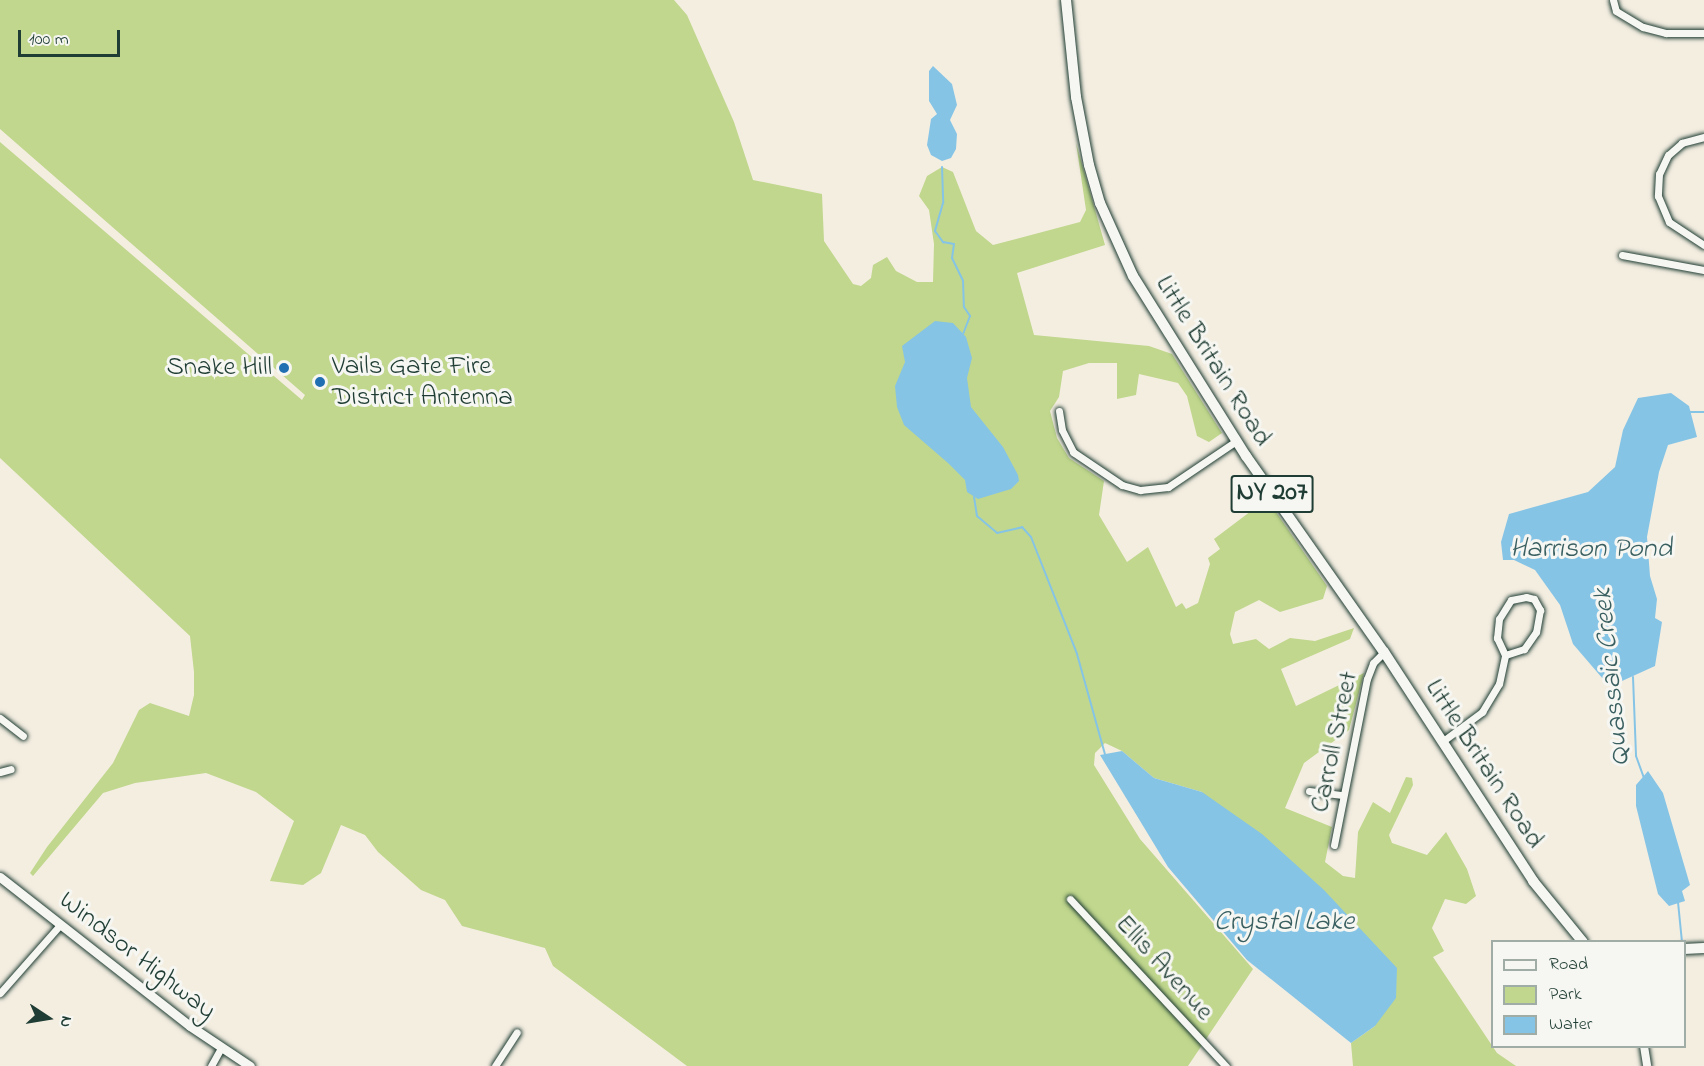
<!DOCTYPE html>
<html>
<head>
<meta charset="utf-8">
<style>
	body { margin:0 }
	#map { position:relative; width:1704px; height:1066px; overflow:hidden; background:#f4eee1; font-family:"Indie Flower",sans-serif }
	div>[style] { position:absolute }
	.green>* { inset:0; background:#c0d78d }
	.water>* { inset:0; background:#86c4e6 }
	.stream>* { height:2px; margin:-1px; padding:0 1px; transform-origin:1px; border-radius:1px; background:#86c4e6 }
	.roads { filter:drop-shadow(0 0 2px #1f3d34) drop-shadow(0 0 2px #1f3d34) }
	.minor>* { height:7px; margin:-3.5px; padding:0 3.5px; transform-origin:3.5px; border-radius:3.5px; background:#f6f6f2 }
	.tertiary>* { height:8px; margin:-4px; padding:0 4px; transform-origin:4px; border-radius:4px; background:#f6f6f2 }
	.secondary>* { height:9px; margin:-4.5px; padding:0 4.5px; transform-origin:4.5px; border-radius:4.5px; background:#f6f6f2 }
	.primary>* { height:10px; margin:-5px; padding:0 5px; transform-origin:5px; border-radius:5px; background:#f6f6f2 }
	.dots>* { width:16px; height:16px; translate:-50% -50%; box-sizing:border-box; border:3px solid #f6f6f2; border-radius:50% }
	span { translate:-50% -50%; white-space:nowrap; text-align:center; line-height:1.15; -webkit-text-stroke:6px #f6f6f2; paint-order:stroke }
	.shield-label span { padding:2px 4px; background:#f6f6f2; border:2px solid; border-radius:4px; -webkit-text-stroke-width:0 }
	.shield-label { font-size:26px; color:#1f3d34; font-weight:700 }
	.street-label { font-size:27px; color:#1f3d34 }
	.poi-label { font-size:27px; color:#1f3d34 }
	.left { translate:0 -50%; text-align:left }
	.right { translate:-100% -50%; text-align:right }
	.water-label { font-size:28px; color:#395f60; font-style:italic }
	.legend { position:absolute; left:1491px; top:940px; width:195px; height:108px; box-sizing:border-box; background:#f6f6f2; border:2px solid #a0aca6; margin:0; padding:8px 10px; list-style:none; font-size:18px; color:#1f3d34 }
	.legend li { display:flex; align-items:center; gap:12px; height:30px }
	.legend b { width:30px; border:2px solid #a0aca6 }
	.north { position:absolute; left:18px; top:988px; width:60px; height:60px; -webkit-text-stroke:4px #f6f6f2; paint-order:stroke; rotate:102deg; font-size:16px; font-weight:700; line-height:24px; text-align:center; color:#1f3d34 }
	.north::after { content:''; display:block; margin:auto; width:21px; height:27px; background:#1f3d34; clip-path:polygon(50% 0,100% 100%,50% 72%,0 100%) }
	.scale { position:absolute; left:18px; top:30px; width:102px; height:27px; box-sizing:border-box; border:3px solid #1f3d34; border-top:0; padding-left:8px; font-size:18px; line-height:21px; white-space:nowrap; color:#1f3d34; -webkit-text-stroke:4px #f6f6f2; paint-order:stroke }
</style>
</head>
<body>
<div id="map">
	<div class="green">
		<div style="clip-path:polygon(0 0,674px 0,687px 15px,734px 122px,753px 180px,822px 194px,824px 241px,853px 284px,861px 286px,871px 278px,873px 265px,887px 257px,896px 271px,917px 282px,933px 282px,934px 244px,929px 210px,919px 196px,927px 176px,942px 167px,953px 172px,976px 231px,993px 245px,1080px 222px,1086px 210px,1076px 143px,1105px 245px,1017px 273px,1034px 335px,1149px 346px,1172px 354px,1222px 433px,1209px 442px,1197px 436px,1187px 396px,1178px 383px,1139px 374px,1136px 395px,1117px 399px,1117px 363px,1089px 363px,1063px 371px,1059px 397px,1050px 411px,1057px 438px,1069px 458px,1104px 481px,1099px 515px,1127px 562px,1148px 547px,1176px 607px,1182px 603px,1186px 609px,1198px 603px,1210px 564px,1208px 558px,1220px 549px,1214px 539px,1267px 499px,1327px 586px,1323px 599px,1280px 612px,1259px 600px,1235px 612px,1230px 634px,1233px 644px,1256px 639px,1269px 649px,1290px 638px,1315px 641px,1354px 628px,1350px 639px,1281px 669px,1296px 706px,1364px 673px,1349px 730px,1304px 763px,1285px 808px,1332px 827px,1325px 862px,1343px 876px,1355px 878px,1358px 832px,1373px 802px,1390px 813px,1406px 777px,1412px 778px,1413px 785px,1389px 835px,1392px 843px,1427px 855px,1446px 832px,1467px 869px,1476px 896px,1466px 904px,1445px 899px,1432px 928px,1444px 951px,1433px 957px,1497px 1053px,1516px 1066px,1353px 1066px,1351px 1043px,1375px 1026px,1202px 792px,1154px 778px,1122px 751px,1105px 743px,1095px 753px,1094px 765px,1140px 839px,1253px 969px,1188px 1066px,687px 1066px,553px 966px,545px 948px,462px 926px,445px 900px,421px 890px,378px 852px,365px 835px,341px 825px,321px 873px,303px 885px,270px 881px,294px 821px,256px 792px,206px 773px,135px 783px,103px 793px,33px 876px,30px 873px,47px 847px,113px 763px,139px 710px,150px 703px,189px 716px,194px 695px,194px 672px,190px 636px,0 458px,0 142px,302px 400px,305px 395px,0 129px)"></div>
	</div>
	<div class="water">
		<div style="clip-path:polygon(933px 66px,952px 84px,957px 105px,950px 120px,957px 134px,956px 149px,951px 158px,942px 161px,931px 155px,927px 145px,931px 119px,937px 114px,929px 101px,929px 71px)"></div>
		<div style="clip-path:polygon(935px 321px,953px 323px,966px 337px,972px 358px,967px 378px,971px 407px,1003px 447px,1018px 475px,1019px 481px,1011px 489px,978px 499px,967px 492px,965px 480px,948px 463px,904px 425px,897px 407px,895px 386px,905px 362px,902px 346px)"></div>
		<div style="clip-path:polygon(1671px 393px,1689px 406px,1697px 437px,1668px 445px,1659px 472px,1647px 537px,1650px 576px,1657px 599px,1655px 618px,1662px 622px,1655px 666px,1622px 681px,1619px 676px,1603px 679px,1573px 644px,1560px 605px,1535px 570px,1514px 560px,1503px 560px,1501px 542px,1509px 514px,1588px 492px,1615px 467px,1623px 430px,1638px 398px)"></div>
		<div style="clip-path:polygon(1122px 751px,1154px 778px,1202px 792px,1262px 834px,1324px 890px,1397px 968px,1396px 998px,1375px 1026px,1351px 1043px,1247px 960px,1168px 867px,1100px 755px)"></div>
		<div style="clip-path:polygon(1648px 771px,1663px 793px,1690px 885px,1682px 891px,1685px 901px,1669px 906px,1658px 894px,1636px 806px,1636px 785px)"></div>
	</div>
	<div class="stream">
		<div style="left:942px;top:167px;width:36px;rotate:88deg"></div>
		<div style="left:943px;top:203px;width:29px;rotate:106deg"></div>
		<div style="left:935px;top:231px;width:14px;rotate:54deg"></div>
		<div style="left:943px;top:242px;width:11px;rotate:10deg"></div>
		<div style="left:954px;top:244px;width:14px;rotate:98deg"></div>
		<div style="left:952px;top:258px;width:25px;rotate:64deg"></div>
		<div style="left:963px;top:281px;width:26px;rotate:88deg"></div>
		<div style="left:964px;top:307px;width:11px;rotate:56deg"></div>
		<div style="left:970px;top:316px;width:19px;rotate:111deg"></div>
		<div style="left:1689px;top:412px;width:15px"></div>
		<div style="left:974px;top:497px;width:19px;rotate:81deg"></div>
		<div style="left:977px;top:516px;width:26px;rotate:40deg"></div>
		<div style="left:997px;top:533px;width:26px;rotate:-13deg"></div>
		<div style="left:1022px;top:527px;width:13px;rotate:48deg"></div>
		<div style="left:1031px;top:537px;width:126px;rotate:68.5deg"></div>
		<div style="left:1077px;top:654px;width:104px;rotate:74.4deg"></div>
		<div style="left:1633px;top:677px;width:79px;rotate:87.8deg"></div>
		<div style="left:1636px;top:756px;width:23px;rotate:70deg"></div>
		<div style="left:1678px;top:902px;width:40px;rotate:84.3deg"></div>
	</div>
	<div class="roads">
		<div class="minor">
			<div style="left:1613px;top:0;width:11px;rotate:75deg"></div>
			<div style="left:1616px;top:11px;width:31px;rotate:31deg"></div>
			<div style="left:1643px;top:27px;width:24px;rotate:15deg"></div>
			<div style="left:1666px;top:33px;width:38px"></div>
			<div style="left:1704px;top:137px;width:23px;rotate:165deg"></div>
			<div style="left:1682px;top:143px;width:18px;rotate:139deg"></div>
			<div style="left:1668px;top:155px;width:21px;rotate:115deg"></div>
			<div style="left:1659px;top:174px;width:22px;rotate:93deg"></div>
			<div style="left:1658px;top:196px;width:28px;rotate:67deg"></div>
			<div style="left:1669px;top:222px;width:42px;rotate:33.3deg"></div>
			<div style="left:1622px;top:255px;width:83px;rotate:10.4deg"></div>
			<div style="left:1059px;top:411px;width:19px;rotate:81deg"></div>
			<div style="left:1062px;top:430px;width:25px;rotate:63deg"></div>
			<div style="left:1073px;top:452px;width:59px;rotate:34deg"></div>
			<div style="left:1122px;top:485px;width:19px;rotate:16deg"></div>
			<div style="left:1140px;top:490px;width:28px;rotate:-6deg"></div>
			<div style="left:1168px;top:487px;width:82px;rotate:-34.1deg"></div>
			<div style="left:1526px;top:597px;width:8px;rotate:14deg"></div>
			<div style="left:1534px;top:599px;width:13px;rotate:61deg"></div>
			<div style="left:1540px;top:610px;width:22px;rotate:100deg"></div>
			<div style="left:1536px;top:632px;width:21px;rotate:125deg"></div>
			<div style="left:1524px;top:649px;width:20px;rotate:162deg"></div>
			<div style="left:1505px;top:655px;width:19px;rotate:-115deg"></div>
			<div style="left:1497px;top:638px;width:19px;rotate:-84deg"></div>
			<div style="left:1499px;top:619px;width:22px;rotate:-58deg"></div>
			<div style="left:1511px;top:600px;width:15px;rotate:-11deg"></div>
			<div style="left:0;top:718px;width:29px;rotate:38deg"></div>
			<div style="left:1443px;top:741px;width:49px;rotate:-36.6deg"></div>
			<div style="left:1482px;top:712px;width:33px;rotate:-59deg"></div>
			<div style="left:1499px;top:684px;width:30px;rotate:-78deg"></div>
			<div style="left:0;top:772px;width:11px;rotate:-15deg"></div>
			<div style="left:1309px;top:791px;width:34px;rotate:7deg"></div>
			<div style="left:1334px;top:845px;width:169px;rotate:-78.8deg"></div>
			<div style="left:1367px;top:679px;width:17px;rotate:-69deg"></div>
			<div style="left:1373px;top:663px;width:16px;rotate:-45deg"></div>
			<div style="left:1070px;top:899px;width:229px;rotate:47deg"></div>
			<div style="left:0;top:993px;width:91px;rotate:-48.6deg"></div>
			<div style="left:211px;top:1066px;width:21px;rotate:-61deg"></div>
			<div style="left:495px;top:1066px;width:40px;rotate:-57.1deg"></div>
		</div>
		<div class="tertiary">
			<div style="left:1644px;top:1046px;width:20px;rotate:81deg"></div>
		</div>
		<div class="secondary">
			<div style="left:0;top:877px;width:241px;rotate:38.1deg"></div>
			<div style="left:190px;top:1026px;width:72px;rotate:33.7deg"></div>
		</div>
		<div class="primary">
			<div style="left:1066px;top:0;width:98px;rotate:84.1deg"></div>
			<div style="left:1076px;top:97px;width:69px;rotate:79.2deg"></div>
			<div style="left:1089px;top:165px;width:40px;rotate:74deg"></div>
			<div style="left:1100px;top:203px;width:80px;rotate:65.7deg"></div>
			<div style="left:1133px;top:276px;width:213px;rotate:57.9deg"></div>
			<div style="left:1246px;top:456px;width:240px;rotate:54.9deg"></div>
			<div style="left:1384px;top:652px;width:273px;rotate:56.9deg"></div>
			<div style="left:1533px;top:881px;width:79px;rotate:50.7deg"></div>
			<div style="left:1684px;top:949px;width:20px;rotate:-3deg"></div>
		</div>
	</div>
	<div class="dots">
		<div style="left:284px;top:368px;background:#1f6fb2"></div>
		<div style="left:320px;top:382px;background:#1f6fb2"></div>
	</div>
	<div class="shield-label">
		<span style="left:1272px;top:494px">NY 207</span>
	</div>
	<div class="street-label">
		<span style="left:1213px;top:361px;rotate:58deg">Little Britain Road</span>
		<span style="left:1335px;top:742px;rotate:-78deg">Carroll Street</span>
		<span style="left:1484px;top:764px;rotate:57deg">Little Britain Road</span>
		<span style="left:137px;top:956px;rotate:38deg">Windsor Highway</span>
		<span style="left:1164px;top:968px;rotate:48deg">Ellis Avenue</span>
	</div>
	<div class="poi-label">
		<span class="left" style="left:332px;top:382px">Vails Gate Fire<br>District Antenna</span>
		<span class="right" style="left:272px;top:368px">Snake Hill</span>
	</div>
	<div class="water-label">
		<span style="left:1591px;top:550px">Harrison Pond</span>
		<span style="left:1613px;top:677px;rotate:-96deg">Quassaic Creek</span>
		<span style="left:1284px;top:923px">Crystal Lake</span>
	</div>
	<ul class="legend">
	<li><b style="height:8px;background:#f6f6f2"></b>Road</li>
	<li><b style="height:16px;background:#c0d78d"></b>Park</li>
	<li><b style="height:16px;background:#86c4e6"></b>Water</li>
	</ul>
	<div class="north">N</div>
	<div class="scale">100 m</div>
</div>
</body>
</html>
